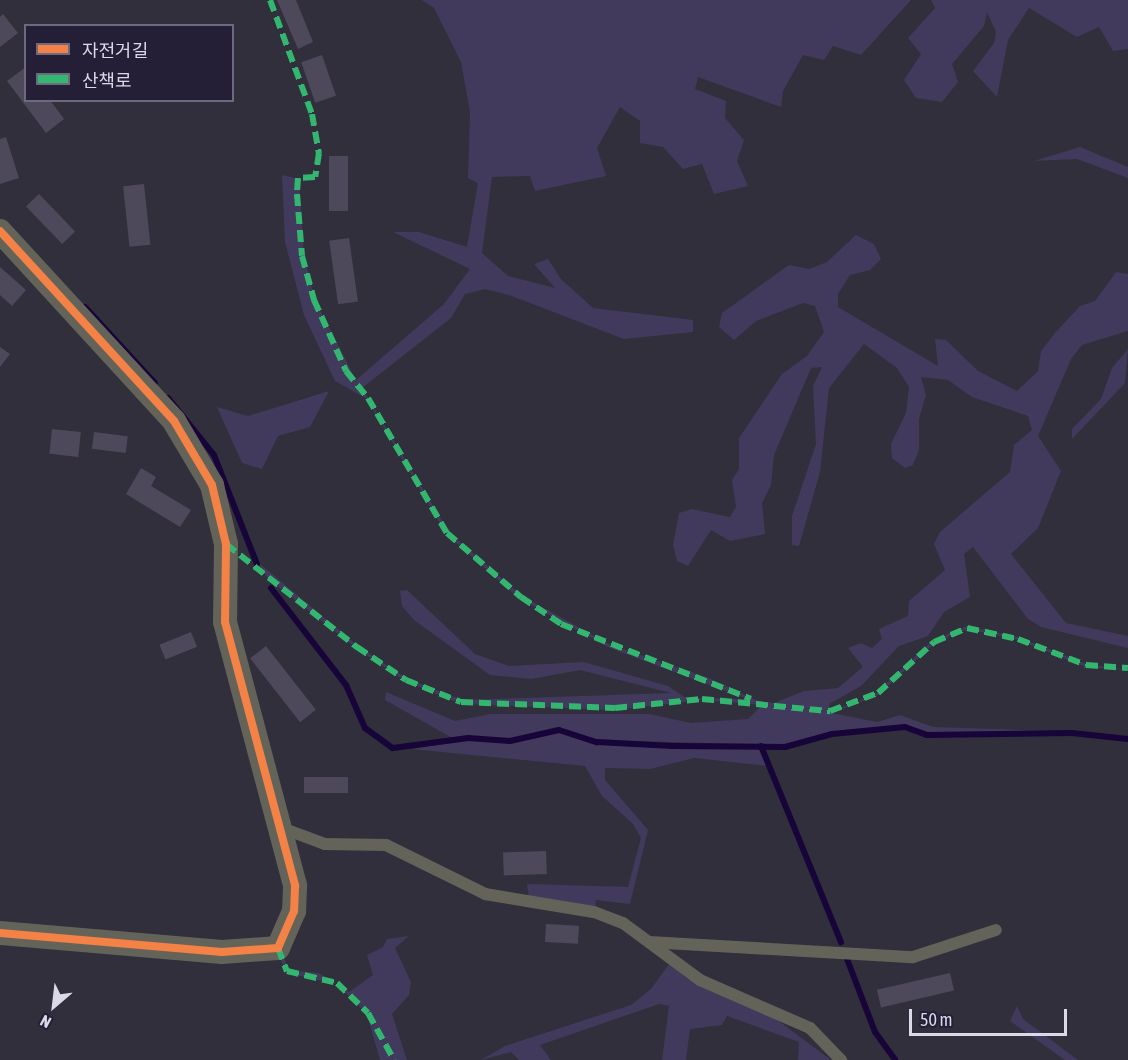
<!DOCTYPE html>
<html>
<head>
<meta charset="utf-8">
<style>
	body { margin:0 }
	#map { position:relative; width:1128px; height:1060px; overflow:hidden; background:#302f3b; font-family:"Asap Condensed","Noto Sans KR",sans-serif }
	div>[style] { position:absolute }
	.green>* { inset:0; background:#413a5d }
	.stream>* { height:6px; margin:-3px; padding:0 3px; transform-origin:3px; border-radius:3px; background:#170438 }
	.building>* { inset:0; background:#4d495b; transform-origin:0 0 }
	.service>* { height:12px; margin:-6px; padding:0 6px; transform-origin:6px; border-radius:6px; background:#646359 }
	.minor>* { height:24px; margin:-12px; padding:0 12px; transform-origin:12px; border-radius:12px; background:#646359 }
	.quiet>* { height:6px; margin-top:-3px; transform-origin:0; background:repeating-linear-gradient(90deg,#33b770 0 12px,transparent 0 18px) }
	.cycleway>* { height:8px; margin:-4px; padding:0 4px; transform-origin:4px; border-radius:4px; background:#f48246 }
	span { translate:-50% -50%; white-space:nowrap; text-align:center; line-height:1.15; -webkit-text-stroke:4.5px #241f36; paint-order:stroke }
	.legend { position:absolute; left:24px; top:24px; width:210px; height:78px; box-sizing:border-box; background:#241f36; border:2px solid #6d697e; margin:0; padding:8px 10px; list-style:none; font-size:18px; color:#dbd9e9 }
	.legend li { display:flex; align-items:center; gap:12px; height:30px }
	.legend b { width:30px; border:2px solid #6d697e }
	.north { position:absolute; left:24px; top:976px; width:60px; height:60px; -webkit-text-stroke:4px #241f36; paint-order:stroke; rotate:208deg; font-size:16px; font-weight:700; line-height:24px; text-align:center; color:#dbd9e9 }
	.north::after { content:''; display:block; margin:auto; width:21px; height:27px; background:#dbd9e9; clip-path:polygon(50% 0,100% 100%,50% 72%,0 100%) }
	.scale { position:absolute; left:909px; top:1009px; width:158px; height:27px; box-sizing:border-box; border:3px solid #dbd9e9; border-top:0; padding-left:8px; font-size:18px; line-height:21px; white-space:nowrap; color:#dbd9e9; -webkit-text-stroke:4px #241f36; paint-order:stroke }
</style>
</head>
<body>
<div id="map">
	<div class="green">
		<div style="clip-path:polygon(422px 0,911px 0,861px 55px,833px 46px,824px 60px,803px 55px,783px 91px,781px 107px,698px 77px,695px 89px,726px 101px,725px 118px,744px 140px,737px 161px,748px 186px,714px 194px,702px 164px,683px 169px,663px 147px,640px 143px,640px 121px,620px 107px,597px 148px,606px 176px,535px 191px,530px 176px,492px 177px,482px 253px,508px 276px,555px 288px,534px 264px,548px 259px,561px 279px,593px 308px,693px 320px,693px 332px,624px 339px,509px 295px,485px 289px,465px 294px,451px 318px,362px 388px,449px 532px,522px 596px,611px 645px,709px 678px,756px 700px,774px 703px,804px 691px,838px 688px,863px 667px,848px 648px,861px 643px,872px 648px,882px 639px,879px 629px,908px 616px,909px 601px,945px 570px,934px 544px,940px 532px,1010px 472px,1014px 445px,1032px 430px,1028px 416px,972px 397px,948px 380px,921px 377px,926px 395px,919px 419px,919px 450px,913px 465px,905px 468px,892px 458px,891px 444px,906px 413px,909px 387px,897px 368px,864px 344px,829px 388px,820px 472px,799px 546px,792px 545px,792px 516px,816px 444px,813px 386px,822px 367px,811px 368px,774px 455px,771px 485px,762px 503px,765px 534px,730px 541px,711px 530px,688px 566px,677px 561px,673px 545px,679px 513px,692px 509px,730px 517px,736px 507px,732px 480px,739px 469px,739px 438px,782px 374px,807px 356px,824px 332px,815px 306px,803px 303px,756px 321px,734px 340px,719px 327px,722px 313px,789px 265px,809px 269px,827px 262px,856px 235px,874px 244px,881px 259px,870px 270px,850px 275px,838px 294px,838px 307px,938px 366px,935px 339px,946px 340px,978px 371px,1017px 391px,1038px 371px,1041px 351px,1055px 333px,1080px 306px,1095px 301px,1116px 272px,1128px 274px,1128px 331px,1082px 345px,1071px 359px,1038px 436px,1061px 471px,1038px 528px,1011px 554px,1066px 623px,1128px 636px,1128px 648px,1041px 627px,1028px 619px,973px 547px,964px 554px,970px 597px,944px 612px,928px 636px,899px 646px,861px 686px,829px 704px,830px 709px,851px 705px,877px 692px,933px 640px,967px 626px,1018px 637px,1087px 664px,1128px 670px,1086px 667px,1018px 640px,967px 629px,935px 643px,878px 695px,832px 713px,877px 722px,900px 715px,933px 727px,1059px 731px,927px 733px,891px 726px,784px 745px,597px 740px,559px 728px,510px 739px,454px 739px,385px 700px,386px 692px,455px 721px,490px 714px,649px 714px,691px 723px,748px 719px,762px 705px,702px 700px,615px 710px,461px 704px,405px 681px,356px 648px,267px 578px,259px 563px,358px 646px,406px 678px,462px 700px,671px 693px,580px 670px,531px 679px,490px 675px,414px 620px,402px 606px,400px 591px,407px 590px,475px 654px,509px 666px,584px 662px,668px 686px,686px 698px,747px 699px,610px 648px,520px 599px,446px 534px,367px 399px,335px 381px,304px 315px,285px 242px,282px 175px,299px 179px,304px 256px,315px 300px,356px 380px,444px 304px,470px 269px,393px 232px,419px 232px,467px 247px,478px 183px,468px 178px,470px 112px,461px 62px,434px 8px)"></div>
		<div style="clip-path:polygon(931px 0,1128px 0,1128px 49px,1113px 51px,1099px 27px,1077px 37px,1029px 8px,1008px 40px,997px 97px,973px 71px,994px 43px,996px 32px,987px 12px,984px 26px,952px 64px,958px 82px,942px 102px,916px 98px,904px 80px,921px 54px,908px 38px,935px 8px)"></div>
		<div style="clip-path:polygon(1080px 147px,1128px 167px,1128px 178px,1077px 159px,1034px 161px)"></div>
		<div style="clip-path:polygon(1128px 349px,1125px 383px,1072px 439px,1072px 429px,1101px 399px,1112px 368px)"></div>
		<div style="clip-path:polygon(329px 391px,310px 427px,278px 436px,262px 469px,242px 463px,217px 407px,248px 416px)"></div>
		<div style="clip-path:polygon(559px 732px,597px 743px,760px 748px,769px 766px,694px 758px,650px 769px,605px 768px,605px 780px,648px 830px,630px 904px,596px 900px,595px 908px,529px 898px,527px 884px,628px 887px,641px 838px,633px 824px,602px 796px,585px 766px,412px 749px,468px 740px,510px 743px)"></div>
		<div style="clip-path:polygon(409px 936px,395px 948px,411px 982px,409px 995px,392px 1014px,407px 1060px,380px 1060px,367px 1014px,336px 984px,286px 973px,278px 953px,282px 950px,288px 970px,319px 973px,349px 992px,373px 975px,367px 955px,383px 947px,387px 939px)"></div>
		<div style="clip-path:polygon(669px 964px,688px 979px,772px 1016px,831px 1060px,798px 1060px,799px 1042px,727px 1016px,722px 1025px,690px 1029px,686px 1060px,662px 1060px,669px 1006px,659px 1004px,540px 1045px,551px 1060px,519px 1060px,511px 1052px,481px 1060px,505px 1046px,631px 1005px,651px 989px)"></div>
		<div style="clip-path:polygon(1017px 1006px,1023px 1019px,1078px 1060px,1065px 1060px,1010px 1021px)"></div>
	</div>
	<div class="stream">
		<div style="left:85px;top:307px;width:103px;rotate:47.4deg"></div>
		<div style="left:168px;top:398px;width:73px;rotate:51.1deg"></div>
		<div style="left:214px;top:455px;width:117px;rotate:68.5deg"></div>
		<div style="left:271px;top:588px;width:123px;rotate:52.3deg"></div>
		<div style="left:346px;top:685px;width:47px;rotate:66.2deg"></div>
		<div style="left:365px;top:728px;width:34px;rotate:36deg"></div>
		<div style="left:393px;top:748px;width:76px;rotate:-7.6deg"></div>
		<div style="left:468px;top:738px;width:42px;rotate:4.1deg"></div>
		<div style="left:510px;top:741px;width:50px;rotate:-12.7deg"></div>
		<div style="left:559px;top:730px;width:40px;rotate:18deg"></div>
		<div style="left:597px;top:742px;width:76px;rotate:3deg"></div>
		<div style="left:673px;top:746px;width:112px;rotate:0.5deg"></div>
		<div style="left:785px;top:747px;width:49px;rotate:-15.5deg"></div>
		<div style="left:832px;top:734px;width:73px;rotate:-5.5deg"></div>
		<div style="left:905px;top:727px;width:23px;rotate:20deg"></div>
		<div style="left:927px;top:735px;width:145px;rotate:-0.8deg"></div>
		<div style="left:1072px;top:733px;width:56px;rotate:6.1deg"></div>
		<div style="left:761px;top:746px;width:212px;rotate:67.8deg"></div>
		<div style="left:847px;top:959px;width:78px;rotate:69deg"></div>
		<div style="left:875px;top:1032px;width:34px;rotate:54deg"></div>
	</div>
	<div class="building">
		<div style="clip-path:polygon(277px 0,296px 0,313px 42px,298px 49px)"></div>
		<div style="clip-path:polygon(3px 14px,18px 33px,0 47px,0 17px)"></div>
		<div style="left:322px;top:55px;width:43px;height:22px;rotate:71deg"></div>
		<div style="clip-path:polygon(26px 67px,26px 100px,50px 100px,64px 119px,46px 133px,7px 81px)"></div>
		<div style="clip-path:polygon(6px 137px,19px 178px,0 184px,0 139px)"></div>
		<div style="left:329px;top:156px;width:19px;height:55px"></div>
		<div style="left:144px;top:184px;width:61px;height:21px;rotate:84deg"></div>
		<div style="left:39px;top:194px;width:52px;height:18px;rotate:46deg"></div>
		<div style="left:349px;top:238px;width:64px;height:20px;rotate:82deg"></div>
		<div style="clip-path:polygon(0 267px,26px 290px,12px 306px,0 295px)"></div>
		<div style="clip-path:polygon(0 347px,10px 354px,0 367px)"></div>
		<div style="left:52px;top:429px;width:29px;height:25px;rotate:6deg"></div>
		<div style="left:94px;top:432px;width:34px;height:17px;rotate:7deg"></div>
		<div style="clip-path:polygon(141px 468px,156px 477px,151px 486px,191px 510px,180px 527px,126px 494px)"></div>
		<div style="left:191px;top:632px;width:16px;height:34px;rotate:68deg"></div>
		<div style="left:266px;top:646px;width:81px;height:20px;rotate:52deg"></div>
		<div style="left:348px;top:777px;width:16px;height:44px;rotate:90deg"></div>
		<div style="left:546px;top:851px;width:23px;height:43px;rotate:88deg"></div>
		<div style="left:546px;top:924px;width:33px;height:18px;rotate:3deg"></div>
		<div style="left:950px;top:973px;width:18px;height:75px;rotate:77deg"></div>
	</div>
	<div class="service">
		<div style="left:282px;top:828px;width:46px;rotate:20.4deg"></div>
		<div style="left:325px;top:844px;width:61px;rotate:0.9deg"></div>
		<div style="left:386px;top:845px;width:110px;rotate:26.3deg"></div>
		<div style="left:485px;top:894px;width:110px;rotate:9.4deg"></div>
		<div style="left:594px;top:912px;width:31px;rotate:21deg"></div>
		<div style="left:623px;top:923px;width:96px;rotate:36.5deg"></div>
		<div style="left:700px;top:980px;width:120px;rotate:23.6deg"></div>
		<div style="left:810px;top:1028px;width:45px;rotate:45.9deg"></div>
		<div style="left:649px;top:942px;width:264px;rotate:3.3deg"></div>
		<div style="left:913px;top:957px;width:87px;rotate:-18deg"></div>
	</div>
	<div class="minor">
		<div style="left:0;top:231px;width:258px;rotate:47.5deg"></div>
		<div style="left:174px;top:421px;width:74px;rotate:59.3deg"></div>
		<div style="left:212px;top:485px;width:61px;rotate:76.7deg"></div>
		<div style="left:226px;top:544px;width:78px;rotate:90.7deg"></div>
		<div style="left:225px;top:622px;width:273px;rotate:75.1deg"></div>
		<div style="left:295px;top:886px;width:25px;rotate:92deg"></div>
		<div style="left:294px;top:911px;width:40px;rotate:113.4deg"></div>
		<div style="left:278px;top:948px;width:56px;rotate:175.9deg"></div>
		<div style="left:222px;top:952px;width:223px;rotate:-175.1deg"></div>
	</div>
	<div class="quiet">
		<div style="left:270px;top:0;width:121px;rotate:69.8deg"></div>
		<div style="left:312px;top:114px;width:40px;rotate:80deg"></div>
		<div style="left:319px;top:153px;width:24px;rotate:99deg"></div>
		<div style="left:315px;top:177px;width:17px;rotate:177deg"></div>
		<div style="left:298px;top:178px;width:16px;rotate:94deg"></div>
		<div style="left:297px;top:194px;width:62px;rotate:85.4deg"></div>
		<div style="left:302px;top:256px;width:46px;rotate:74.7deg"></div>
		<div style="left:314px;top:300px;width:78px;rotate:65.7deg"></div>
		<div style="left:346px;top:371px;width:35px;rotate:51deg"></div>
		<div style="left:368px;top:398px;width:156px;rotate:59.7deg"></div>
		<div style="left:447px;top:533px;width:98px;rotate:40.9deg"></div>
		<div style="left:521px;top:597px;width:48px;rotate:34deg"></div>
		<div style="left:561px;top:624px;width:204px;rotate:21.5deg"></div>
		<div style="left:226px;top:544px;width:167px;rotate:38.2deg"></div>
		<div style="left:357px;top:647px;width:59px;rotate:34deg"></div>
		<div style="left:406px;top:680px;width:59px;rotate:21.8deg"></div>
		<div style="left:461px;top:702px;width:154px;rotate:2.2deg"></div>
		<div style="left:615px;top:708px;width:87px;rotate:-5.9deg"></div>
		<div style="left:702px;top:699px;width:129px;rotate:5.4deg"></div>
		<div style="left:830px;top:711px;width:51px;rotate:-20.6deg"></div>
		<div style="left:878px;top:693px;width:76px;rotate:-42.3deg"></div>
		<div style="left:934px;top:642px;width:36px;rotate:-23deg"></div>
		<div style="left:967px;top:628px;width:52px;rotate:12.2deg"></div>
		<div style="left:1018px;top:639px;width:73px;rotate:20.9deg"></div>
		<div style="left:1086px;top:665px;width:42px;rotate:4.1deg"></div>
		<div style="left:278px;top:948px;width:25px;rotate:69deg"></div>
		<div style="left:287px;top:971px;width:51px;rotate:13.5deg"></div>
		<div style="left:337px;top:983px;width:43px;rotate:44.1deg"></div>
		<div style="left:368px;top:1013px;width:54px;rotate:61deg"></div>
	</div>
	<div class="cycleway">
		<div style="left:0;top:231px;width:258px;rotate:47.5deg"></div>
		<div style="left:174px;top:421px;width:74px;rotate:59.3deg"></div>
		<div style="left:212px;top:485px;width:61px;rotate:76.7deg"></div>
		<div style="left:226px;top:544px;width:78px;rotate:90.7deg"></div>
		<div style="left:225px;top:622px;width:273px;rotate:75.1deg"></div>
		<div style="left:295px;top:886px;width:25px;rotate:92deg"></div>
		<div style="left:294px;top:911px;width:40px;rotate:113.4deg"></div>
		<div style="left:278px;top:948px;width:56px;rotate:175.9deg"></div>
		<div style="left:222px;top:952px;width:223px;rotate:-175.1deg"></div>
	</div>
	<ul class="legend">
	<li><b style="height:8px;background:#f48246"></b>자전거길</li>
	<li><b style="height:8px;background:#33b770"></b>산책로</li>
	</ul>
	<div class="north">N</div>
	<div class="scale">50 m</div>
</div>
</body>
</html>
